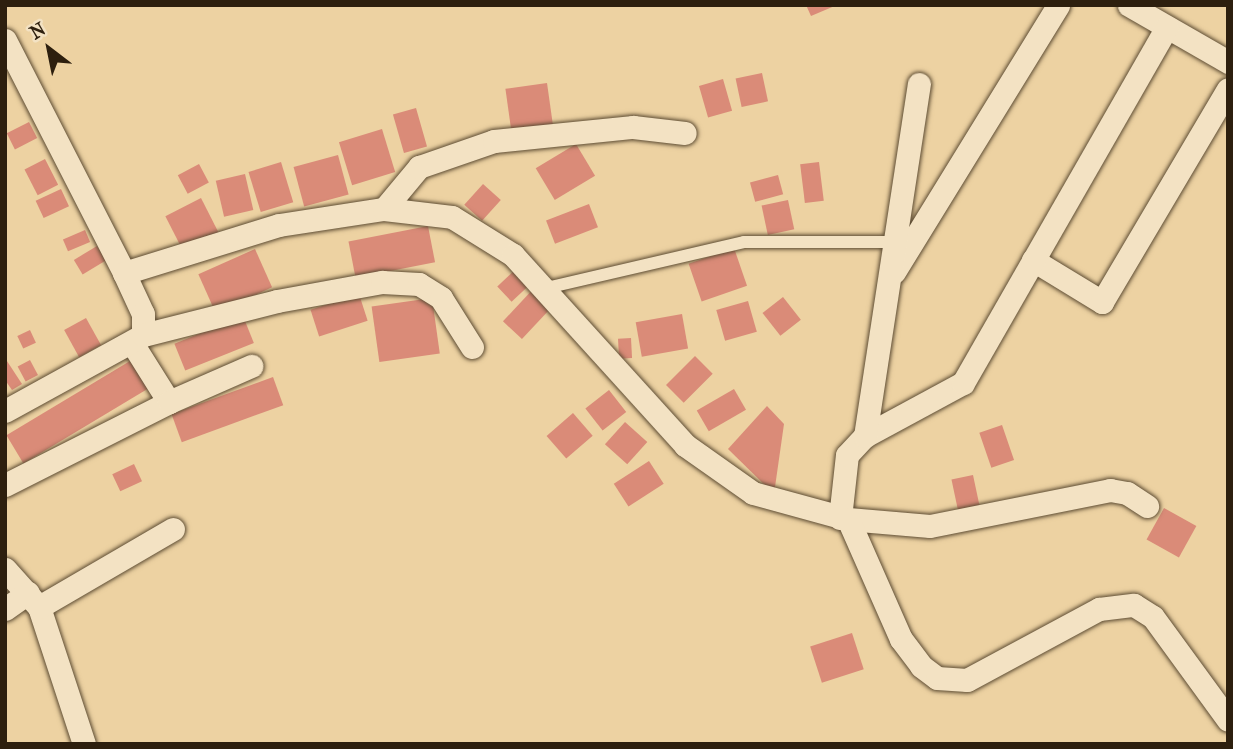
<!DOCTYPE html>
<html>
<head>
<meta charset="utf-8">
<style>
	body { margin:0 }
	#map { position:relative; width:1233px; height:749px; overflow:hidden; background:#edd2a2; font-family:"IM FELL French Canon",serif }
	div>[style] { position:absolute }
	.building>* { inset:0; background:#da8b78; transform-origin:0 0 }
	.roads { filter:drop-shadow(0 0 2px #5d4c33) drop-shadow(0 0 2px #5d4c33) }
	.service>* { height:12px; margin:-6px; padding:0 6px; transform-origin:6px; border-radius:6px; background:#f3e2c3 }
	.minor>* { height:23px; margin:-11.5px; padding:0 11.5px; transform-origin:11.5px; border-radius:11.5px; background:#f3e2c3 }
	span { translate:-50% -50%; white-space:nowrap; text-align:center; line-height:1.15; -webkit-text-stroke:6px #f3e2c3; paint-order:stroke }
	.frame { position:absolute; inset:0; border:7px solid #2d1f0e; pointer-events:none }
	.north { position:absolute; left:14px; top:14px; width:70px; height:70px; -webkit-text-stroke:5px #f3e2c3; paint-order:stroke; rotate:328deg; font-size:19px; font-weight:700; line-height:28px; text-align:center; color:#2d1f0e }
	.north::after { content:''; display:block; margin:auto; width:24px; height:32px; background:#2d1f0e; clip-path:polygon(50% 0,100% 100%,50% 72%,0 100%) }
</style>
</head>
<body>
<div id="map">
	<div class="building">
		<div style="clip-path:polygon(806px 5px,837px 5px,811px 16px)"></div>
		<div style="left:762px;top:73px;width:29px;height:27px;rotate:78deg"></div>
		<div style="left:723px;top:79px;width:33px;height:25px;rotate:74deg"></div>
		<div style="left:547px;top:83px;width:43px;height:42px;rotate:82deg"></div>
		<div style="left:416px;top:108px;width:40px;height:24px;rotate:74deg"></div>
		<div style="left:29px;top:122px;width:18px;height:25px;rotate:63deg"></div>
		<div style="left:382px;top:129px;width:45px;height:45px;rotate:73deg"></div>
		<div style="left:576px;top:144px;width:37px;height:47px;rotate:59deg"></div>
		<div style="left:338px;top:155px;width:41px;height:46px;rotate:75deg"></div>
		<div style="left:45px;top:159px;width:29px;height:23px;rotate:63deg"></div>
		<div style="left:281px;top:162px;width:42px;height:34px;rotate:73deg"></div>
		<div style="left:819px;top:162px;width:39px;height:19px;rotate:83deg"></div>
		<div style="left:199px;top:164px;width:21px;height:24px;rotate:62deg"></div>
		<div style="left:245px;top:174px;width:37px;height:30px;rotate:77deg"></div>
		<div style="left:778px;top:175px;width:20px;height:29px;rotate:75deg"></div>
		<div style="left:483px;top:184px;width:24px;height:28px;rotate:42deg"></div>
		<div style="left:61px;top:189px;width:19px;height:28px;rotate:65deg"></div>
		<div style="left:201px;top:198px;width:40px;height:40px;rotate:63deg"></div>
		<div style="left:788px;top:200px;width:30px;height:27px;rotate:78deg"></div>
		<div style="left:589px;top:204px;width:25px;height:46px;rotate:69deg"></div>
		<div style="left:428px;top:226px;width:37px;height:81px;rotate:79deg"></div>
		<div style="left:85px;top:230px;width:13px;height:24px;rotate:67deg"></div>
		<div style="left:97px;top:246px;width:17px;height:27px;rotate:59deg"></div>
		<div style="left:734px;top:248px;width:40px;height:48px;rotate:71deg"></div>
		<div style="left:255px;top:249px;width:42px;height:62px;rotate:66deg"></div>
		<div style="left:517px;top:268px;width:21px;height:27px;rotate:47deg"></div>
		<div style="left:535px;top:287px;width:26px;height:47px;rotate:43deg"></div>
		<div style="left:359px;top:294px;width:28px;height:51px;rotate:72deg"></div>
		<div style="left:783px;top:297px;width:29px;height:26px;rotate:52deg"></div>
		<div style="left:432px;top:298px;width:56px;height:61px;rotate:82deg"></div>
		<div style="left:748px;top:301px;width:32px;height:33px;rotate:74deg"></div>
		<div style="left:682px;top:314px;width:35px;height:47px;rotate:80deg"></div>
		<div style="left:243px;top:316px;width:29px;height:74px;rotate:68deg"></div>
		<div style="left:86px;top:318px;width:31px;height:25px;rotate:61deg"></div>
		<div style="left:30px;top:330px;width:14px;height:14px;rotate:65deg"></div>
		<div style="left:631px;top:338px;width:20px;height:13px;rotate:87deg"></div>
		<div style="left:695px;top:356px;width:25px;height:41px;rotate:45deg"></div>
		<div style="clip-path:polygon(5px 358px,22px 384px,12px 390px,5px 380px)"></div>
		<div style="left:135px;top:358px;width:33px;height:150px;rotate:59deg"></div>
		<div style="left:30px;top:360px;width:17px;height:14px;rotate:62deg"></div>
		<div style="left:273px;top:377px;width:30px;height:108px;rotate:70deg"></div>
		<div style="left:734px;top:389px;width:24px;height:43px;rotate:60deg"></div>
		<div style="left:609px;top:390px;width:28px;height:30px;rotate:52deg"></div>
		<div style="clip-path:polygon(767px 406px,784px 424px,774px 494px,728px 449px)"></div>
		<div style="left:573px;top:413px;width:30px;height:35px;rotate:49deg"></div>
		<div style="left:625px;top:422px;width:30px;height:30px;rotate:42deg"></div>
		<div style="left:1002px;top:425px;width:37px;height:24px;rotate:71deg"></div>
		<div style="left:649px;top:461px;width:27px;height:42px;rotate:57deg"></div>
		<div style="left:134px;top:464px;width:19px;height:24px;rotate:65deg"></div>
		<div style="left:973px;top:475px;width:38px;height:22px;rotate:78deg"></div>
		<div style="left:1164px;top:508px;width:37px;height:36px;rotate:29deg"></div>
		<div style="left:852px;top:633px;width:38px;height:44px;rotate:72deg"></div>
	</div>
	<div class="roads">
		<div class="service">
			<div style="left:542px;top:289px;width:207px;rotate:-13.1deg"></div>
			<div style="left:744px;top:242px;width:150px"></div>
		</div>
		<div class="minor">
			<div style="left:1129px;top:5px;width:114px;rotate:29.9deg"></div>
			<div style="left:5px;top:40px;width:262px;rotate:62.9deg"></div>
			<div style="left:124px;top:273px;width:45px;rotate:65.1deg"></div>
			<div style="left:143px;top:314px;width:21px;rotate:90deg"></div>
			<div style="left:384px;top:209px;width:55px;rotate:-50.2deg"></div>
			<div style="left:419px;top:167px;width:79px;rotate:-19.1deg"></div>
			<div style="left:494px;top:141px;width:140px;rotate:-5.8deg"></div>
			<div style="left:633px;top:127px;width:52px;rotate:6.6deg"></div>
			<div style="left:1033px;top:260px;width:81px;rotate:31.3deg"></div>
			<div style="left:1102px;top:302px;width:247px;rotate:-59.4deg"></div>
			<div style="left:894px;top:272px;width:313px;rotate:-58.4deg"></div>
			<div style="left:124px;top:273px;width:162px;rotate:-17.2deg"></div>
			<div style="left:279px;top:225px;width:106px;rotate:-8.7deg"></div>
			<div style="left:384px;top:209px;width:68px;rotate:6.7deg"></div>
			<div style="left:452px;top:217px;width:72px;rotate:31.9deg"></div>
			<div style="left:513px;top:255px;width:256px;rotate:47.8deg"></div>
			<div style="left:685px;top:445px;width:83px;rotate:35.2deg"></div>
			<div style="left:753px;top:493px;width:98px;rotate:15.3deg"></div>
			<div style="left:848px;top:519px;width:82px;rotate:4.9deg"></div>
			<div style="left:930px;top:526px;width:184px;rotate:-11.3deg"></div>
			<div style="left:1110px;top:490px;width:17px;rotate:10deg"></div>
			<div style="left:1127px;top:493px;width:24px;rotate:33deg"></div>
			<div style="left:132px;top:343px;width:70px;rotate:57.9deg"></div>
			<div style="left:5px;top:411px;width:158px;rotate:-28.8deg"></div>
			<div style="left:143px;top:335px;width:138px;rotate:-14.2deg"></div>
			<div style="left:277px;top:301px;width:107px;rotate:-10.3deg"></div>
			<div style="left:382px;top:282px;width:37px;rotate:3deg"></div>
			<div style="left:419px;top:284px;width:26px;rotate:32deg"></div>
			<div style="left:441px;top:298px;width:58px;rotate:57.7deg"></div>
			<div style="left:865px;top:436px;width:111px;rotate:-28.4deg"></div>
			<div style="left:963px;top:383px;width:410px;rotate:-60.2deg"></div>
			<div style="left:5px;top:485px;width:184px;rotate:-26.8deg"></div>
			<div style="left:169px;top:402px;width:90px;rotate:-23.7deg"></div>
			<div style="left:840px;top:518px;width:63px;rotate:-83.7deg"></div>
			<div style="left:847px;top:455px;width:26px;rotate:-47deg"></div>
			<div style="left:865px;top:436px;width:356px;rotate:-81.3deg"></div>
			<div style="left:848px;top:519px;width:131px;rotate:66.2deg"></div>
			<div style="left:901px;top:639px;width:34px;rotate:53deg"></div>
			<div style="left:921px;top:666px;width:20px;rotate:37deg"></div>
			<div style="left:937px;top:678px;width:30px;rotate:4deg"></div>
			<div style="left:967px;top:680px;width:150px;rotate:-28.3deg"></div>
			<div style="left:1099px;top:609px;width:35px;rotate:-7deg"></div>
			<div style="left:1134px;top:605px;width:22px;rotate:32deg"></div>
			<div style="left:1153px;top:617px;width:127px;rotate:53.9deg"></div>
			<div style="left:5px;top:569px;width:51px;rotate:48.2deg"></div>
			<div style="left:39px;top:607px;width:144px;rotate:71.8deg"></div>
			<div style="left:39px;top:607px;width:155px;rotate:-30.2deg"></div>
			<div style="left:5px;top:609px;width:28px;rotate:-35deg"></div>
		</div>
	</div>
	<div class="frame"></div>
	<div class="north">N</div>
</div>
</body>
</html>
